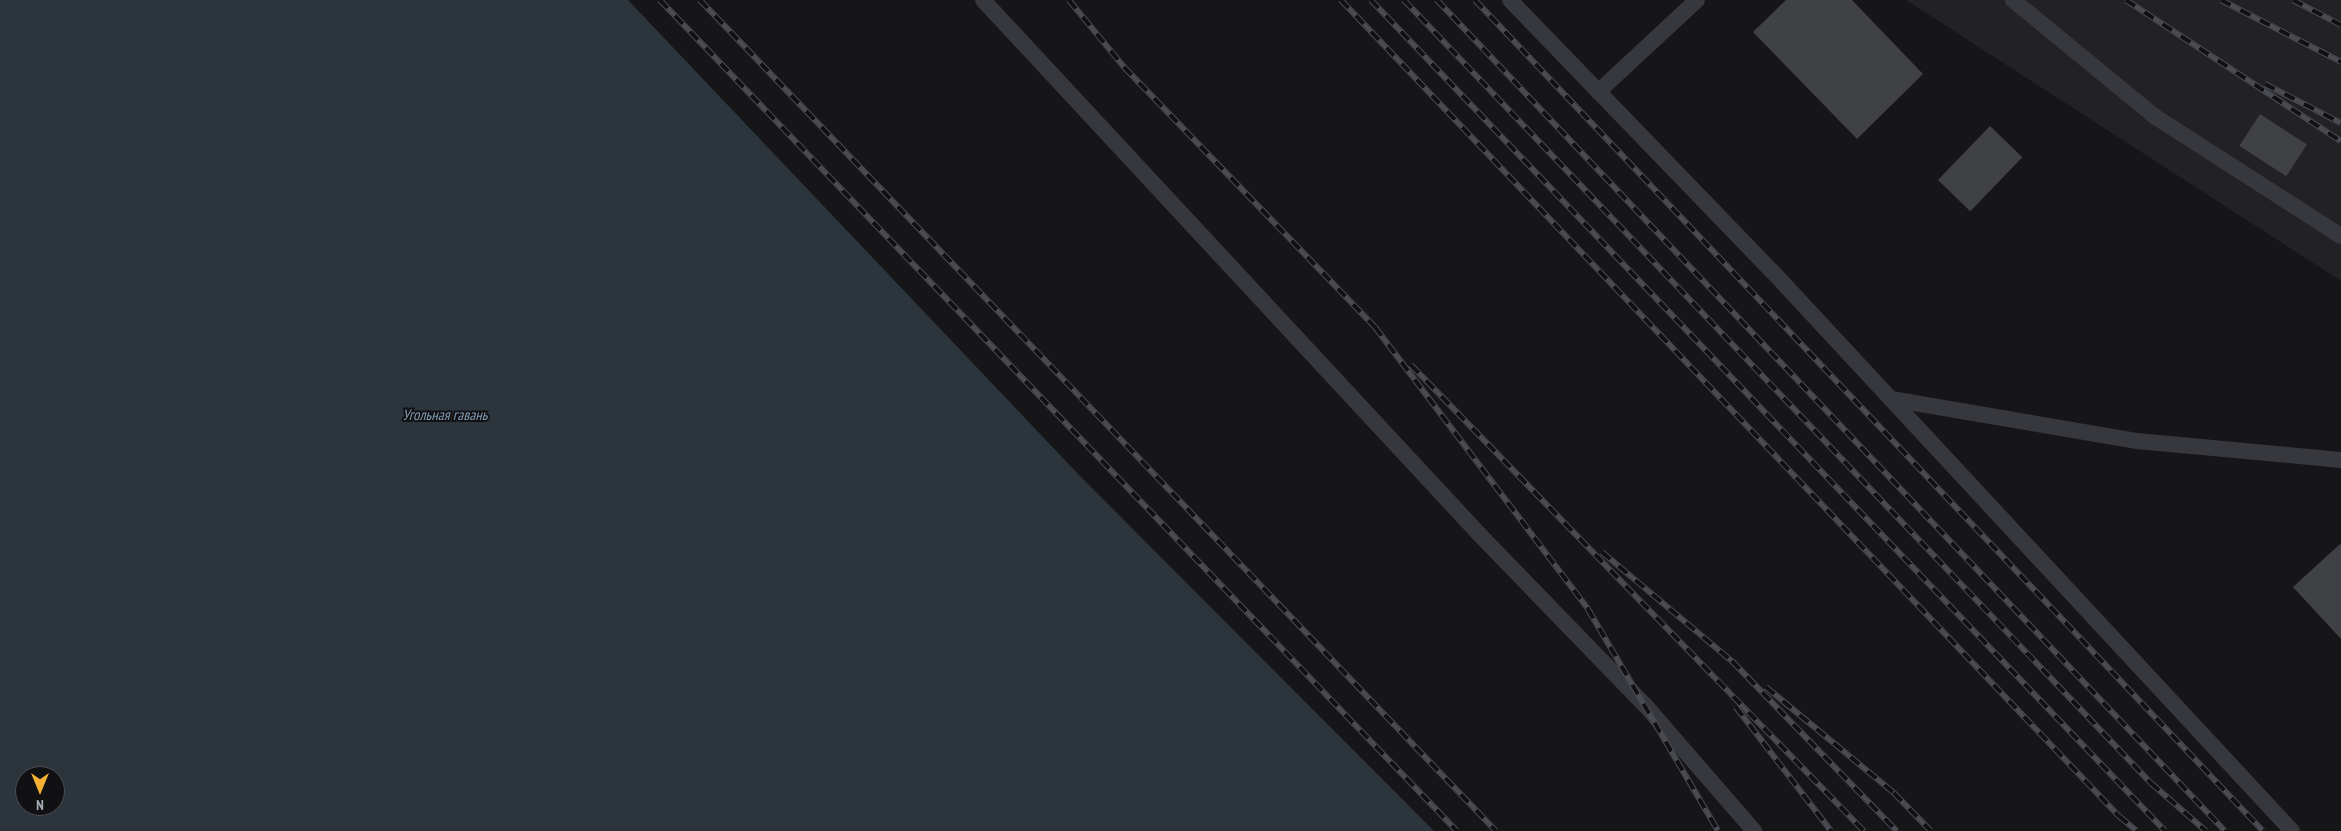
<!DOCTYPE html>
<html>
<head>
<meta charset="utf-8">
<style>
	body { margin:0 }
	#map { position:relative; width:2341px; height:831px; overflow:hidden; background:#161618; font-family:"PT Sans Narrow",sans-serif }
	div>[style] { position:absolute }
	.built>* { inset:0; background:#222225 }
	.water>* { inset:0; background:#2c353c }
	.building>* { inset:0; background:#404145; transform-origin:0 0 }
	.lane>* { height:16px; margin:-8px; padding:0 8px; transform-origin:8px; border-radius:8px; background:#37383d }
	.rail>* { height:5.5px; margin-top:-2.75px; transform-origin:0; background:repeating-linear-gradient(90deg,#111113 0 11px,#4a4c52 0 22px); box-sizing:border-box; border-block:1px solid #4a4c52 }
	span { translate:-50% -50%; white-space:nowrap; text-align:center; line-height:1.15; -webkit-text-stroke:4px #111113; paint-order:stroke }
	.water-label { font-size:15px; color:#7f9bb3; font-style:italic }
	.north { position:absolute; left:15px; top:766px; width:50px; height:50px; box-sizing:border-box; background:#111113; border:1px solid #4d4f55; border-radius:50%; rotate:180deg; font-size:14px; font-weight:700; line-height:20px; text-align:center; color:#a8adb8 }
	.north::after { content:''; display:block; margin:auto; width:18px; height:22px; background:#f2b134; clip-path:polygon(50% 0,100% 100%,50% 72%,0 100%) }
</style>
</head>
<body>
<div id="map">
	<div class="built">
		<div style="clip-path:polygon(1906px 0,2341px 0,2341px 281px)"></div>
	</div>
	<div class="water">
		<div style="clip-path:polygon(evenodd,0 0,628px 0,1079px 475px,1434px 831px,0 831px,0 0,25px 776px,55px 776px,55px 806px,25px 806px,25px 776px)"></div>
	</div>
	<div class="building">
		<div style="clip-path:polygon(1786px 0,1852px 0,1923px 74px,1857px 139px,1753px 32px)"></div>
		<div style="left:2260px;top:114px;width:56px;height:38px;rotate:33deg"></div>
		<div style="left:1990px;top:126px;width:45px;height:75px;rotate:44deg"></div>
		<div style="clip-path:polygon(2340px 544px,2341px 545px,2341px 639px,2293px 587px)"></div>
	</div>
	<div class="lane">
		<div style="left:983px;top:0;width:729px;rotate:47.11deg"></div>
		<div style="left:1479px;top:534px;width:238px;rotate:45.9deg"></div>
		<div style="left:1645px;top:705px;width:167px;rotate:49.1deg"></div>
		<div style="left:1510px;top:0;width:377px;rotate:46deg"></div>
		<div style="left:1772px;top:271px;width:764px;rotate:47.12deg"></div>
		<div style="left:2013px;top:0;width:183px;rotate:39.4deg"></div>
		<div style="left:2154px;top:116px;width:222px;rotate:32.7deg"></div>
		<div style="left:1598px;top:92px;width:135px;rotate:-42.9deg"></div>
		<div style="left:1891px;top:399px;width:250px;rotate:9.7deg"></div>
		<div style="left:2137px;top:441px;width:205px;rotate:5.3deg"></div>
	</div>
	<div class="rail">
		<div style="left:660px;top:0;width:1151px;rotate:46.2deg"></div>
		<div style="left:700px;top:0;width:1151px;rotate:46.23deg"></div>
		<div style="left:1069px;top:0;width:87px;rotate:50.6deg"></div>
		<div style="left:1124px;top:67px;width:361px;rotate:46deg"></div>
		<div style="left:1375px;top:327px;width:353px;rotate:52.9deg"></div>
		<div style="left:1588px;top:609px;width:257px;rotate:59.6deg"></div>
		<div style="left:1341px;top:0;width:1127px;rotate:46.37deg"></div>
		<div style="left:2119px;top:816px;width:23px;rotate:40deg"></div>
		<div style="left:1371px;top:0;width:1149px;rotate:46.3deg"></div>
		<div style="left:1404px;top:0;width:1082px;rotate:46.35deg"></div>
		<div style="left:2151px;top:783px;width:73px;rotate:41.1deg"></div>
		<div style="left:1437px;top:0;width:1145px;rotate:46.52deg"></div>
		<div style="left:1475px;top:0;width:1145px;rotate:46.52deg"></div>
		<div style="left:2126px;top:0;width:257px;rotate:33.3deg"></div>
		<div style="left:2221px;top:0;width:135px;rotate:27.3deg"></div>
		<div style="left:2293px;top:0;width:54px;rotate:27.5deg"></div>
		<div style="left:2265px;top:84px;width:85px;rotate:27.2deg"></div>
		<div style="left:1411px;top:365px;width:650px;rotate:45.81deg"></div>
		<div style="left:1602px;top:552px;width:170px;rotate:40deg"></div>
		<div style="left:1732px;top:661px;width:237px;rotate:45.9deg"></div>
		<div style="left:1766px;top:687px;width:166px;rotate:39.6deg"></div>
		<div style="left:1894px;top:793px;width:53px;rotate:45.8deg"></div>
		<div style="left:1736px;top:707px;width:156px;rotate:52.5deg"></div>
	</div>
	<div class="water-label">
		<span style="left:445px;top:415px">Угольная гавань</span>
	</div>
	<div class="north">N</div>
</div>
</body>
</html>
